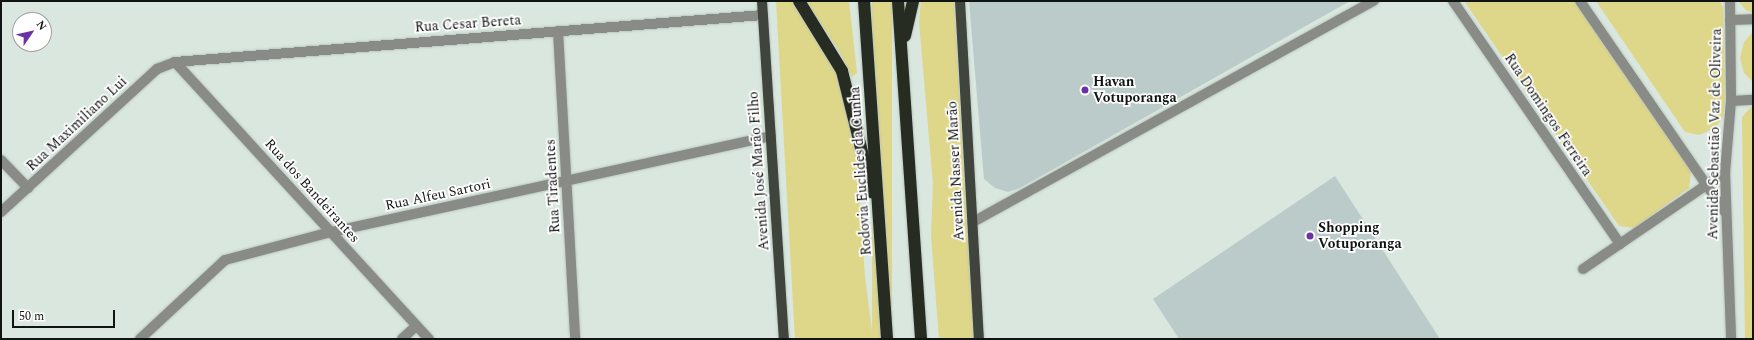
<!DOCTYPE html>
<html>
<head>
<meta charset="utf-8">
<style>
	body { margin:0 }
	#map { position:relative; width:1754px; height:340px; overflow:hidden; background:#d9e7df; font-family:Spectral,serif }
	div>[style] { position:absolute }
	.green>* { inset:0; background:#ded688; transform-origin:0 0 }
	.building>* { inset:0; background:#bbcbc9 }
	.roads { filter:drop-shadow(0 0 1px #b9c5be) drop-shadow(0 0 1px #b9c5be) }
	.minor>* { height:10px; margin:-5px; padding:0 5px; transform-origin:5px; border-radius:5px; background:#888b86 }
	.major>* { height:10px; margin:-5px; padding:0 5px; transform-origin:5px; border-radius:5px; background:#3f443c }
	.highway>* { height:12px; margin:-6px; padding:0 6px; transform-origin:6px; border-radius:6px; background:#272c23 }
	.dots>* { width:11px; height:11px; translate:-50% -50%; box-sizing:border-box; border:2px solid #fff; border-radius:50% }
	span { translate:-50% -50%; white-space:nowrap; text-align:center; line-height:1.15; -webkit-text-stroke:3.5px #fff; paint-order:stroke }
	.street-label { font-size:14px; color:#101412 }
	.poi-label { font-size:14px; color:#101412; font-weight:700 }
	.left { translate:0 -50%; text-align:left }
	.frame { position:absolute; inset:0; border:2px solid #101412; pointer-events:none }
	.north { position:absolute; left:12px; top:12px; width:40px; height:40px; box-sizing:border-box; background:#fff; border:1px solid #9fa1a0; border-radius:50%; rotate:56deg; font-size:11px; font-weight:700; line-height:16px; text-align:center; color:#101412 }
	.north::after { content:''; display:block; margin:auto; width:14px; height:18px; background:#6d31a7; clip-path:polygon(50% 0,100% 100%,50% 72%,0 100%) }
	.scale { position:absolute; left:12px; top:310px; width:103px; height:18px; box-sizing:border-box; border:2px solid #101412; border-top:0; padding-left:5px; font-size:12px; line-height:14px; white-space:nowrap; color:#101412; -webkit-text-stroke:3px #fff; paint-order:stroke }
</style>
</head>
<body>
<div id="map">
	<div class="green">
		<div style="clip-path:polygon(776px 1px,794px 1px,839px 75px,855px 135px,865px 277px,873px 339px,795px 339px)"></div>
		<div style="clip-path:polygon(806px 1px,849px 1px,857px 73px,852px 77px,839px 51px)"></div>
		<div style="left:872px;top:1px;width:20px;height:339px"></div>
		<div style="clip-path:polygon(921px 1px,954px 1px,974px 339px,939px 339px,931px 236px,933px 184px,919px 22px)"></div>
		<div style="clip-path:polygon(1464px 1px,1574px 1px,1691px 171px,1689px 188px,1634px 228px,1619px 226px)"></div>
		<div style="clip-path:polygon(1596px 1px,1720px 1px,1723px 8px,1725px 101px,1723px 117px,1715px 128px,1699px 135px,1685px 132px)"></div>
		<div style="clip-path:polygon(1738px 1px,1753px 1px,1753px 13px,1746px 10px)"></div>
		<div style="clip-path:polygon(1753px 32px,1753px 82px,1744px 73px,1740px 58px,1744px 42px)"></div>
		<div style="clip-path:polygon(1751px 107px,1753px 107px,1753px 339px,1745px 339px,1742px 117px)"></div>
	</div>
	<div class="building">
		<div style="clip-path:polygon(969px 1px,1350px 1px,1020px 188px,1008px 192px,995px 188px,984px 179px)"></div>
		<div style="clip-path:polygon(1335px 176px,1440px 339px,1179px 339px,1153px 299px)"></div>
	</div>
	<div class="roads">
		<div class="minor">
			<div style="left:1453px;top:1px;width:295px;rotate:55.5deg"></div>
			<div style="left:1580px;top:1px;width:256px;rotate:55.5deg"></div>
			<div style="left:1730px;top:1px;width:100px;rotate:89.4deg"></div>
			<div style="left:1731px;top:101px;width:71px;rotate:94.8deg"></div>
			<div style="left:1725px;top:172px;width:167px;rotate:87.9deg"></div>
			<div style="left:1730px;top:20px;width:23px;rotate:-2deg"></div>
			<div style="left:558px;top:31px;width:308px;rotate:86.8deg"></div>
			<div style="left:175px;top:62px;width:376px;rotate:47.5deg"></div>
			<div style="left:1731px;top:101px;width:22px;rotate:-3deg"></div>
			<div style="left:1px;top:160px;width:39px;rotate:46deg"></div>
			<div style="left:1px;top:212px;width:212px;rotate:-42.5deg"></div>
			<div style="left:157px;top:69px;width:19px;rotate:-21deg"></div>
			<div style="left:175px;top:62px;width:590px;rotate:-4.57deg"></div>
			<div style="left:973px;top:222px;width:458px;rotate:-28.9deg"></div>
			<div style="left:1583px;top:269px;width:172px;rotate:-34.3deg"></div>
			<div style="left:140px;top:339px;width:116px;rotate:-42.9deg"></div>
			<div style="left:225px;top:260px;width:110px;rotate:-14.8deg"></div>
			<div style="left:331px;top:232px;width:450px;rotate:-12.3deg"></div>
			<div style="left:402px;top:339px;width:19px;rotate:-43deg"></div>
		</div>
		<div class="major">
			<div style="left:762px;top:1px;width:339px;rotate:86.3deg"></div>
			<div style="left:960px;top:1px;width:339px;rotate:86.8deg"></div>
		</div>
		<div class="highway">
			<div style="left:799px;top:1px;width:82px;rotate:58.4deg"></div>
			<div style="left:842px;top:71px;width:125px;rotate:76.1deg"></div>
			<div style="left:864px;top:1px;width:339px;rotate:86.1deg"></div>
			<div style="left:898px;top:1px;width:339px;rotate:86.1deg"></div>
			<div style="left:905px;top:36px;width:36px;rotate:-77deg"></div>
		</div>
	</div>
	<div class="dots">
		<div style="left:1085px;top:90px;background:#6d31a7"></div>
		<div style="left:1310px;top:236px;background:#6d31a7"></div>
	</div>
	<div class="street-label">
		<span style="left:468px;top:24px;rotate:-4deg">Rua Cesar Bereta</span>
		<span style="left:1548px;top:115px;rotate:56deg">Rua Domingos Ferreira</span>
		<span style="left:77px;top:124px;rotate:-43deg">Rua Maximiliano Lui</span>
		<span style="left:1715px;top:134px;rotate:-89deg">Avenida Sebastião Vaz de Oliveira</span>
		<span style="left:759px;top:171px;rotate:-94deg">Avenida José Marão Filho</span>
		<span style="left:861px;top:171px;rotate:-94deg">Rodovia Euclides da Cunha</span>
		<span style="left:956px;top:171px;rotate:-93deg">Avenida Nasser Marão</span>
		<span style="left:553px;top:186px;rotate:-93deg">Rua Tiradentes</span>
		<span style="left:312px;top:191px;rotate:48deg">Rua dos Bandeirantes</span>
		<span style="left:438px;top:195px;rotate:-12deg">Rua Alfeu Sartori</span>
	</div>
	<div class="poi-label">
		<span class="left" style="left:1093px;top:90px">Havan<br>Votuporanga</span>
		<span class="left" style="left:1318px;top:236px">Shopping<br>Votuporanga</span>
	</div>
	<div class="frame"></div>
	<div class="north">N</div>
	<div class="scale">50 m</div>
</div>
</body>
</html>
